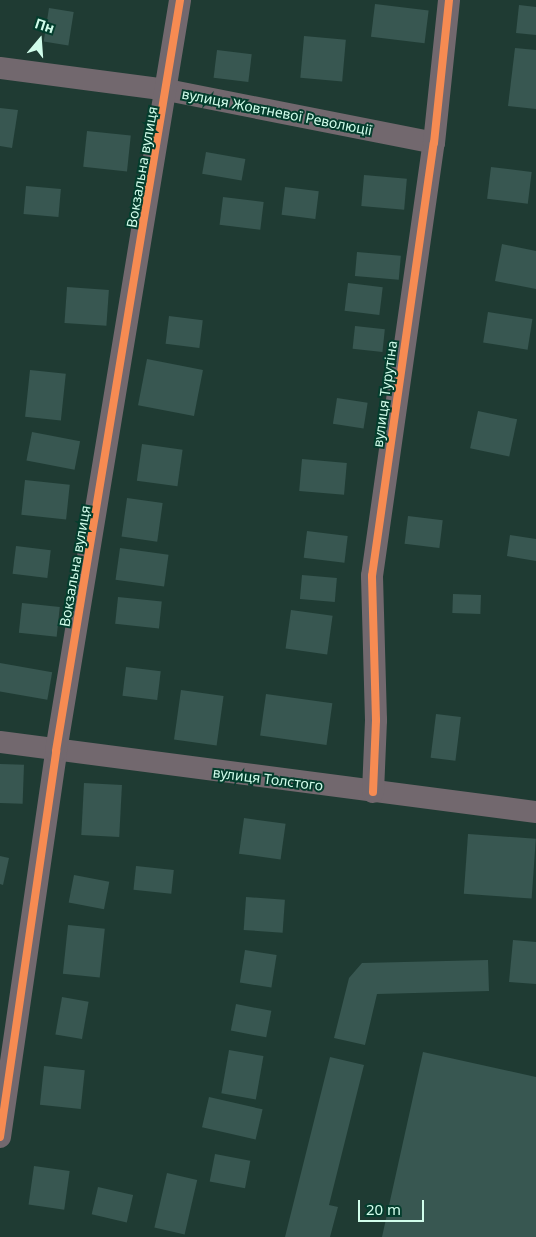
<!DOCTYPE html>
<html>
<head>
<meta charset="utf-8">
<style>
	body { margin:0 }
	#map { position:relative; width:536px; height:1237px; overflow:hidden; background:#1f3b33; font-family:"Noto Sans",sans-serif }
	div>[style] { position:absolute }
	.building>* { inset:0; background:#385751; transform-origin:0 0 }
	.minor>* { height:22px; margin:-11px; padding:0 11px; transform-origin:11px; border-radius:11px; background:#72686e }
	.cycleway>* { height:8px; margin:-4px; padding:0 4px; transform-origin:4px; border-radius:4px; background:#f68b52 }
	span { translate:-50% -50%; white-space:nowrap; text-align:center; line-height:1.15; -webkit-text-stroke:4px #043d2d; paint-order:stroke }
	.street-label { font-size:14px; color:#d1fdeb }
	.north { position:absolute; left:15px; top:15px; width:50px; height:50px; -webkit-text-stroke:4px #043d2d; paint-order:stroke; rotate:18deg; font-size:14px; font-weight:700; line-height:20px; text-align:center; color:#d1fdeb }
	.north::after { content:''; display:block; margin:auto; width:18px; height:22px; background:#d1fdeb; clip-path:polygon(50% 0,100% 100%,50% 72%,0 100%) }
	.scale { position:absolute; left:358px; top:1200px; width:66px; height:22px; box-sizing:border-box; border:2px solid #d1fdeb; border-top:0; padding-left:6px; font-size:15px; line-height:18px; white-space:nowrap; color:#d1fdeb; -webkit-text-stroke:4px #043d2d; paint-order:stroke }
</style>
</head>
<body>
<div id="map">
	<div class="building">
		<div style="left:375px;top:4px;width:54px;height:33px;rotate:7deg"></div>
		<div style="clip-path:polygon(519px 5px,536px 7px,536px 35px,516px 33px)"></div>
		<div style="left:49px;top:8px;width:25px;height:34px;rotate:9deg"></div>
		<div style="left:304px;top:36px;width:42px;height:42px;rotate:5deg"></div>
		<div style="clip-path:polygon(515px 48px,536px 50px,536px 109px,508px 106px)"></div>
		<div style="left:217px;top:50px;width:35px;height:28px;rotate:7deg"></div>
		<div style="clip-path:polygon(0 108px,18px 110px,12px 148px,0 146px)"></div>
		<div style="left:87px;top:131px;width:44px;height:36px;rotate:6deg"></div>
		<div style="left:206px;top:152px;width:40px;height:22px;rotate:10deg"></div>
		<div style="left:491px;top:167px;width:41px;height:32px;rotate:7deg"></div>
		<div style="left:364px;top:175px;width:43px;height:31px;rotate:5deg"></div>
		<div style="left:26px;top:186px;width:35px;height:28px;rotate:5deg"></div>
		<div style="left:285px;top:187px;width:34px;height:28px;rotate:7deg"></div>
		<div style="left:223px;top:197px;width:41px;height:28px;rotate:7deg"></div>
		<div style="clip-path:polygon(502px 244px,536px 251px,536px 289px,495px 281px)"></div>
		<div style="left:357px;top:252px;width:44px;height:24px;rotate:5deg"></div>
		<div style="left:348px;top:283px;width:35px;height:28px;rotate:7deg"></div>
		<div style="left:67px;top:287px;width:42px;height:36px;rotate:4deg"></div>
		<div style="left:488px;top:312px;width:45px;height:31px;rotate:9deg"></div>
		<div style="left:169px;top:316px;width:34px;height:28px;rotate:7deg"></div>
		<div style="left:355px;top:326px;width:30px;height:23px;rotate:6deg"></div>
		<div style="left:147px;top:359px;width:57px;height:47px;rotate:11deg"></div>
		<div style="left:30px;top:370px;width:36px;height:47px;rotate:6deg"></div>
		<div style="left:337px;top:398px;width:31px;height:26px;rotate:9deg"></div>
		<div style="left:478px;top:411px;width:40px;height:38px;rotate:12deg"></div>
		<div style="left:32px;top:432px;width:49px;height:29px;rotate:11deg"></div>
		<div style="left:142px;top:444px;width:41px;height:37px;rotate:8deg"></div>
		<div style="left:302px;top:459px;width:45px;height:32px;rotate:5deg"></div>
		<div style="left:25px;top:480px;width:45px;height:35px;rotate:6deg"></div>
		<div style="left:127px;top:498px;width:36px;height:39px;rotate:8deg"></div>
		<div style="left:408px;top:516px;width:35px;height:28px;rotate:7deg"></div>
		<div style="left:307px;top:531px;width:41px;height:27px;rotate:7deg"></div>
		<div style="clip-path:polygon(510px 535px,536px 539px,536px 561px,507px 556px)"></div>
		<div style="left:16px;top:546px;width:35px;height:28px;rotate:7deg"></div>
		<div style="left:120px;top:548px;width:49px;height:32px;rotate:8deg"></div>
		<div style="left:302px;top:575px;width:35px;height:24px;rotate:5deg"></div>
		<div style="left:453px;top:594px;width:28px;height:19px;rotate:2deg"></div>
		<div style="left:118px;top:597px;width:44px;height:27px;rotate:6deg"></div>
		<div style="left:22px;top:603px;width:38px;height:30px;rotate:6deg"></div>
		<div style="left:291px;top:610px;width:42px;height:39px;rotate:8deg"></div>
		<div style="left:0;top:663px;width:53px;height:28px;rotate:10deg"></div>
		<div style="left:126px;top:667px;width:35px;height:29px;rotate:7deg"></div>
		<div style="left:181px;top:690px;width:43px;height:50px;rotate:8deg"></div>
		<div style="left:266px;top:694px;width:67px;height:42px;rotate:8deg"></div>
		<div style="left:436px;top:714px;width:25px;height:44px;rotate:7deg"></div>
		<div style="left:0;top:764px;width:24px;height:39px;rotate:2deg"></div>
		<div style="left:84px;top:783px;width:38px;height:52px;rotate:3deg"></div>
		<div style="left:244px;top:818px;width:42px;height:36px;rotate:8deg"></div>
		<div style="left:468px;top:834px;width:68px;height:60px;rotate:4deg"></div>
		<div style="clip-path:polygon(0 856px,9px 858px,3px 885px,0 884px)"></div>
		<div style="left:136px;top:866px;width:38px;height:24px;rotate:6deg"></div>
		<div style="left:74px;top:875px;width:36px;height:28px;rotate:11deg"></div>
		<div style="left:246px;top:897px;width:39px;height:33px;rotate:4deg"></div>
		<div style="left:68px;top:925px;width:37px;height:49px;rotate:6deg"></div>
		<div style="clip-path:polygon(513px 940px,536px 942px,536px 984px,509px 982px)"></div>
		<div style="left:245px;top:950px;width:32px;height:33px;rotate:9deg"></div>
		<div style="clip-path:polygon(488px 960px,489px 991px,377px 994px,365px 1045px,334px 1038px,349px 978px,362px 963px)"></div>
		<div style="left:62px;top:997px;width:27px;height:38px;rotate:10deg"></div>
		<div style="left:236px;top:1004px;width:36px;height:27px;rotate:11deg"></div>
		<div style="left:229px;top:1050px;width:35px;height:44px;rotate:10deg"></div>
		<div style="clip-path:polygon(423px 1052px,536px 1077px,536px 1237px,382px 1237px)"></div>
		<div style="clip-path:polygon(330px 1057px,364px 1065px,329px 1205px,338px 1207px,330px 1237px,285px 1237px)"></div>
		<div style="left:44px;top:1066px;width:41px;height:39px;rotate:6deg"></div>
		<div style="left:209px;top:1097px;width:55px;height:31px;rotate:13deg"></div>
		<div style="left:215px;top:1154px;width:36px;height:28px;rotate:11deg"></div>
		<div style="left:34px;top:1166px;width:36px;height:39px;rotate:8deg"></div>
		<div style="left:167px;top:1173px;width:31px;height:56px;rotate:13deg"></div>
		<div style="left:98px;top:1187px;width:36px;height:28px;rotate:13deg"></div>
	</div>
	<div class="minor">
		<div style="left:0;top:68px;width:168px;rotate:7.5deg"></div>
		<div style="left:167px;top:90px;width:272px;rotate:11.2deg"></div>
		<div style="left:0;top:742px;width:541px;rotate:7.44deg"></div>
		<div style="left:373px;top:792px;width:72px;rotate:-87.6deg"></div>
		<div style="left:376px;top:720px;width:144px;rotate:-91.6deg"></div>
		<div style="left:372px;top:576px;width:437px;rotate:-81.9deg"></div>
		<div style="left:434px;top:143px;width:144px;rotate:-84deg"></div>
		<div style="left:0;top:1137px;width:390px;rotate:-81.7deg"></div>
		<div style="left:56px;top:751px;width:761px;rotate:-80.62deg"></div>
	</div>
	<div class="cycleway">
		<div style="left:373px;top:792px;width:72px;rotate:-87.6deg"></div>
		<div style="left:376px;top:720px;width:144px;rotate:-91.6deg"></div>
		<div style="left:372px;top:576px;width:437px;rotate:-81.9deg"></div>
		<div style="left:434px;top:143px;width:144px;rotate:-84deg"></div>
		<div style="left:0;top:1137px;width:390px;rotate:-81.7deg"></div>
		<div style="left:56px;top:751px;width:761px;rotate:-80.62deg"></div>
	</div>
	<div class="street-label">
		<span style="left:277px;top:112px;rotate:11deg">вулиця Жовтневої Революції</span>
		<span style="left:142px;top:167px;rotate:-80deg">Вокзальна вулиця</span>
		<span style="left:385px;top:394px;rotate:-82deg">вулиця Турутіна</span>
		<span style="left:75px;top:566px;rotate:-80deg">Вокзальна вулиця</span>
		<span style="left:268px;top:779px;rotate:7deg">вулиця Толстого</span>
	</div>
	<div class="north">Пн</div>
	<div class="scale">20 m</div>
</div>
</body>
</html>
